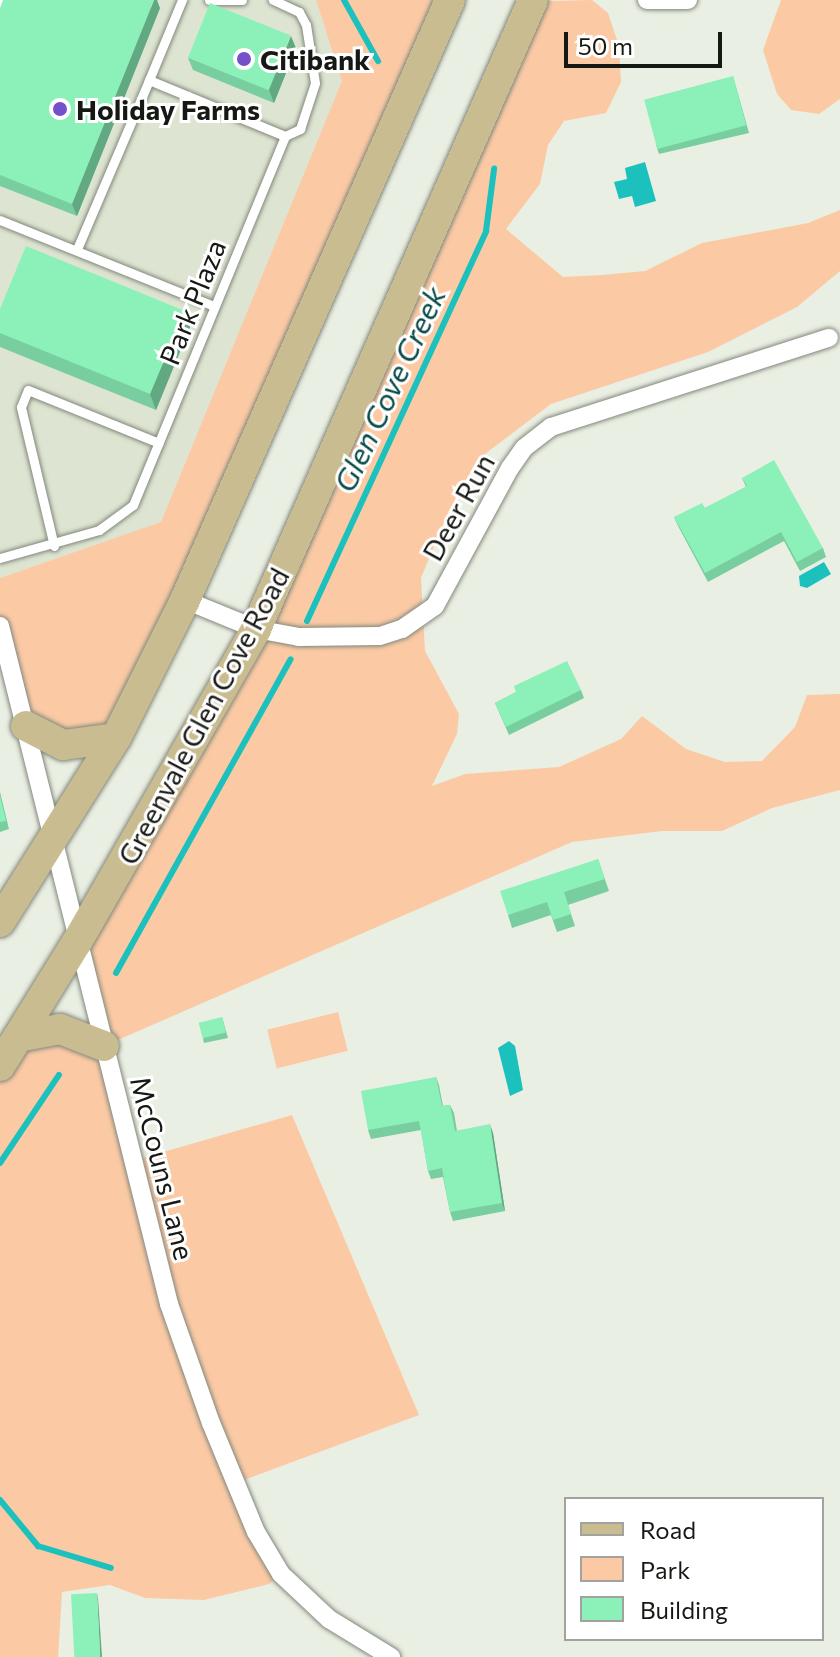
<!DOCTYPE html>
<html>
<head>
<meta charset="utf-8">
<style>
	body { margin:0 }
	#map { position:relative; width:840px; height:1657px; overflow:hidden; background:#eaefe3; font-family:Commissioner,sans-serif }
	div>[style] { position:absolute }
	.built>* { inset:0; background:#dde5d2 }
	.green>* { inset:0; background:#fbcaa5; transform-origin:0 0 }
	.water>* { inset:0; background:#1cc1bd }
	.stream>* { height:6px; margin:-3px; padding:0 3px; transform-origin:3px; border-radius:3px; background:#1cc1bd }
	.roads { filter:drop-shadow(0 0 2px #83887d) drop-shadow(0 0 2px #83887d) }
	.lane>* { height:9px; margin:-4.5px; padding:0 4.5px; transform-origin:4.5px; border-radius:4.5px; background:#fff }
	.street>* { height:18px; margin:-9px; padding:0 9px; transform-origin:9px; border-radius:9px; background:#fff }
	.primary>* { height:30px; margin:-15px; padding:0 15px; transform-origin:15px; border-radius:15px; background:#cabc91 }
	.wall>* { inset:0; background:#78ce9f }
	.shaded-wall>* { inset:0; background:#62a882 }
	.building>* { inset:0; background:#8cf0b9; transform-origin:0 0 }
	.dots>* { width:22px; height:22px; translate:-50% -50%; box-sizing:border-box; border:4px solid #fff; border-radius:50% }
	span { translate:-50% -50%; white-space:nowrap; text-align:center; line-height:1.15; -webkit-text-stroke:6px #fff; paint-order:stroke }
	.poi-label { font-size:28px; color:#161814; font-weight:700 }
	.left { translate:0 -50%; text-align:left }
	.street-label { font-size:28px; color:#161814 }
	.water-label { font-size:30px; color:#074a48; font-style:italic }
	.legend { position:absolute; left:564px; top:1497px; width:260px; height:144px; box-sizing:border-box; background:#fff; border:2px solid #a2a3a1; margin:0; padding:10px 14px; list-style:none; font-size:24px; color:#161814 }
	.legend li { display:flex; align-items:center; gap:16px; height:40px }
	.legend b { width:40px; border:2px solid #a2a3a1 }
	.scale { position:absolute; left:564px; top:32px; width:158px; height:36px; box-sizing:border-box; border:4px solid #161814; border-top:0; padding-left:10px; font-size:24px; line-height:28px; white-space:nowrap; color:#161814; -webkit-text-stroke:6px #fff; paint-order:stroke }
</style>
</head>
<body>
<div id="map">
	<div class="built">
		<div style="clip-path:polygon(0 0,316px 0,343px 80px,161px 523px,0 578px)"></div>
	</div>
	<div class="green">
		<div style="clip-path:polygon(316px 0,450px 0,116px 738px,27px 733px,0 626px,0 578px,161px 522px,342px 81px)"></div>
		<div style="clip-path:polygon(592px 0,608px 13px,619px 46px,621px 82px,606px 113px,564px 121px,548px 145px,540px 184px,506px 229px,563px 277px,602px 275px,645px 271px,702px 243px,808px 223px,840px 210px,840px 271px,797px 307px,708px 352px,551px 404px,481px 457px,447px 515px,421px 578px,425px 651px,459px 714px,457px 734px,432px 786px,465px 774px,559px 767px,621px 739px,642px 716px,686px 749px,725px 762px,762px 761px,795px 727px,807px 695px,840px 694px,840px 790px,772px 808px,722px 831px,662px 831px,572px 842px,104px 1046px,132px 1161px,292px 1115px,419px 1415px,236px 1483px,281px 1574px,269px 1584px,204px 1600px,145px 1598px,110px 1585px,62px 1592px,58px 1657px,0 1657px,0 1066px,18px 1037px,103px 1045px,77px 942px,204px 723px,535px 10px,548px 1px)"></div>
		<div style="clip-path:polygon(781px 0,840px 0,840px 99px,819px 114px,791px 110px,777px 94px,763px 50px)"></div>
		<div style="left:338px;top:1012px;width:40px;height:73px;rotate:76deg"></div>
	</div>
	<div class="water">
		<div style="clip-path:polygon(645px 162px,656px 201px,635px 207px,632px 196px,619px 199px,614px 182px,627px 179px,625px 168px)"></div>
		<div style="clip-path:polygon(824px 562px,831px 574px,807px 588px,800px 586px,799px 576px)"></div>
		<div style="clip-path:polygon(509px 1041px,515px 1046px,523px 1090px,510px 1096px,498px 1048px)"></div>
	</div>
	<div class="stream">
		<div style="left:344px;top:0;width:70px;rotate:60.9deg"></div>
		<div style="left:307px;top:621px;width:429px;rotate:-65.3deg"></div>
		<div style="left:486px;top:231px;width:63px;rotate:-82.6deg"></div>
		<div style="left:116px;top:973px;width:359px;rotate:-60.9deg"></div>
		<div style="left:0;top:1163px;width:106px;rotate:-56.2deg"></div>
		<div style="left:0;top:1500px;width:60px;rotate:50.4deg"></div>
		<div style="left:38px;top:1546px;width:76px;rotate:16.8deg"></div>
	</div>
	<div class="roads">
		<div class="lane">
			<div style="left:209px;top:0;width:33px"></div>
			<div style="left:0;top:3px;width:3px;rotate:-72deg"></div>
			<div style="left:149px;top:80px;width:87px;rotate:-67.6deg"></div>
			<div style="left:0;top:220px;width:231px;rotate:21.9deg"></div>
			<div style="left:77px;top:249px;width:184px;rotate:-66.9deg"></div>
			<div style="left:149px;top:80px;width:147px;rotate:22.4deg"></div>
			<div style="left:54px;top:546px;width:143px;rotate:-103.4deg"></div>
			<div style="left:21px;top:407px;width:18px;rotate:-68deg"></div>
			<div style="left:28px;top:390px;width:141px;rotate:22deg"></div>
			<div style="left:0;top:558px;width:103px;rotate:-15.8deg"></div>
			<div style="left:99px;top:530px;width:42px;rotate:-36.3deg"></div>
			<div style="left:133px;top:505px;width:399px;rotate:-67.6deg"></div>
			<div style="left:285px;top:136px;width:17px;rotate:-25deg"></div>
			<div style="left:300px;top:129px;width:48px;rotate:-71.9deg"></div>
			<div style="left:315px;top:83px;width:59px;rotate:-98.8deg"></div>
			<div style="left:306px;top:25px;width:15px;rotate:-118deg"></div>
			<div style="left:299px;top:12px;width:29px;rotate:-155deg"></div>
		</div>
		<div class="street">
			<div style="left:647px;top:0;width:41px"></div>
			<div style="left:185px;top:600px;width:77px;rotate:22.2deg"></div>
			<div style="left:256px;top:629px;width:44px;rotate:10.5deg"></div>
			<div style="left:299px;top:637px;width:81px;rotate:-0.7deg"></div>
			<div style="left:380px;top:636px;width:23px;rotate:-18deg"></div>
			<div style="left:402px;top:629px;width:40px;rotate:-34.9deg"></div>
			<div style="left:435px;top:606px;width:157px;rotate:-61.5deg"></div>
			<div style="left:510px;top:468px;width:24px;rotate:-55deg"></div>
			<div style="left:524px;top:448px;width:34px;rotate:-38deg"></div>
			<div style="left:551px;top:427px;width:292px;rotate:-17.8deg"></div>
			<div style="left:0;top:626px;width:699px;rotate:76deg"></div>
			<div style="left:169px;top:1304px;width:126px;rotate:70.6deg"></div>
			<div style="left:211px;top:1423px;width:118px;rotate:67.6deg"></div>
			<div style="left:256px;top:1532px;width:49px;rotate:59.2deg"></div>
			<div style="left:281px;top:1574px;width:66px;rotate:43.2deg"></div>
			<div style="left:329px;top:1619px;width:73px;rotate:31.5deg"></div>
		</div>
		<div class="primary">
			<div style="left:26px;top:726px;width:42px;rotate:27.2deg"></div>
			<div style="left:63px;top:745px;width:53px;rotate:-7.5deg"></div>
			<div style="left:0;top:922px;width:218px;rotate:-57.8deg"></div>
			<div style="left:116px;top:738px;width:154px;rotate:-63.4deg"></div>
			<div style="left:185px;top:600px;width:656px;rotate:-66.17deg"></div>
			<div style="left:18px;top:1037px;width:43px;rotate:-10.8deg"></div>
			<div style="left:60px;top:1029px;width:47px;rotate:21.1deg"></div>
			<div style="left:0;top:1066px;width:146px;rotate:-58.2deg"></div>
			<div style="left:77px;top:942px;width:361px;rotate:-60.2deg"></div>
			<div style="left:256px;top:629px;width:687px;rotate:-66.23deg"></div>
		</div>
	</div>
	<div class="wall">
		<div style="clip-path:polygon(0 8px,160px 8px,77px 216px,0 186px)"></div>
		<div style="clip-path:polygon(296px 48px,274px 103px,193px 70px,188px 58px)"></div>
		<div style="clip-path:polygon(733px 76px,749px 133px,659px 154px,656px 145px)"></div>
		<div style="clip-path:polygon(0 309px,185px 311px,190px 327px,156px 410px,0 347px)"></div>
		<div style="clip-path:polygon(742px 478px,823px 548px,826px 557px,800px 571px,784px 541px,708px 582px,678px 526px,674px 517px,705px 508px,746px 487px)"></div>
		<div style="clip-path:polygon(581px 690px,584px 698px,509px 735px,495px 703px,516px 692px)"></div>
		<div style="clip-path:polygon(0 792px,9px 829px,0 832px)"></div>
		<div style="clip-path:polygon(598px 859px,609px 891px,568px 905px,575px 926px,557px 932px,551px 915px,512px 928px,508px 915px)"></div>
		<div style="clip-path:polygon(222px 1017px,228px 1038px,204px 1043px,203px 1039px)"></div>
		<div style="clip-path:polygon(436px 1077px,439px 1085px,443px 1106px,450px 1105px,454px 1113px,457px 1131px,493px 1133px,505px 1211px,453px 1221px,450px 1212px,443px 1177px,431px 1179px,428px 1171px,421px 1130px,371px 1139px,368px 1130px)"></div>
	</div>
	<div class="shaded-wall">
		<div style="clip-path:polygon(154px 0,157px 0,160px 8px,77px 216px,72px 204px)"></div>
		<div style="clip-path:polygon(291px 36px,296px 48px,274px 103px,269px 90px)"></div>
		<div style="clip-path:polygon(185px 311px,190px 327px,156px 410px,150px 394px)"></div>
		<div style="clip-path:polygon(490px 1124px,493px 1133px,505px 1211px,502px 1203px)"></div>
		<div style="clip-path:polygon(97px 1593px,98px 1598px,102px 1657px,100px 1657px)"></div>
	</div>
	<div class="building">
		<div style="clip-path:polygon(3px 0,154px 0,72px 204px,0 175px,0 8px)"></div>
		<div style="left:210px;top:3px;width:87px;height:59px;rotate:22deg"></div>
		<div style="left:733px;top:76px;width:51px;height:92px;rotate:75deg"></div>
		<div style="clip-path:polygon(26px 246px,185px 311px,150px 394px,0 333px,0 309px)"></div>
		<div style="clip-path:polygon(774px 460px,823px 548px,797px 562px,781px 532px,705px 573px,674px 517px,702px 503px,705px 508px,747px 486px,742px 478px)"></div>
		<div style="clip-path:polygon(567px 661px,581px 690px,506px 727px,495px 703px,516px 692px,514px 686px)"></div>
		<div style="clip-path:polygon(0 796px,6px 821px,0 822px)"></div>
		<div style="clip-path:polygon(598px 859px,605px 879px,564px 892px,571px 914px,553px 920px,547px 902px,508px 915px,500px 891px)"></div>
		<div style="left:222px;top:1017px;width:16px;height:24px;rotate:76deg"></div>
		<div style="clip-path:polygon(436px 1077px,442px 1106px,450px 1105px,455px 1131px,490px 1124px,502px 1203px,450px 1212px,442px 1168px,428px 1171px,419px 1121px,368px 1130px,361px 1091px)"></div>
		<div style="left:97px;top:1593px;width:64px;height:26px;rotate:87deg"></div>
	</div>
	<div class="dots">
		<div style="left:244px;top:59px;background:#7351ca"></div>
		<div style="left:60px;top:109px;background:#7351ca"></div>
	</div>
	<div class="poi-label">
		<span class="left" style="left:260px;top:59px">Citibank</span>
		<span class="left" style="left:76px;top:109px">Holiday Farms</span>
	</div>
	<div class="street-label">
		<span style="left:192px;top:302px;rotate:-68deg">Park Plaza</span>
		<span style="left:458px;top:507px;rotate:-61deg">Deer Run</span>
		<span style="left:203px;top:716px;rotate:-62deg">Greenvale Glen Cove Road</span>
		<span style="left:163px;top:1168px;rotate:76deg">McCouns Lane</span>
	</div>
	<div class="water-label">
		<span style="left:389px;top:389px;rotate:-65deg">Glen Cove Creek</span>
	</div>
	<ul class="legend">
	<li><b style="height:10px;background:#cabc91"></b>Road</li>
	<li><b style="height:22px;background:#fbcaa5"></b>Park</li>
	<li><b style="height:22px;background:#8cf0b9"></b>Building</li>
	</ul>
	<div class="scale">50 m</div>
</div>
</body>
</html>
